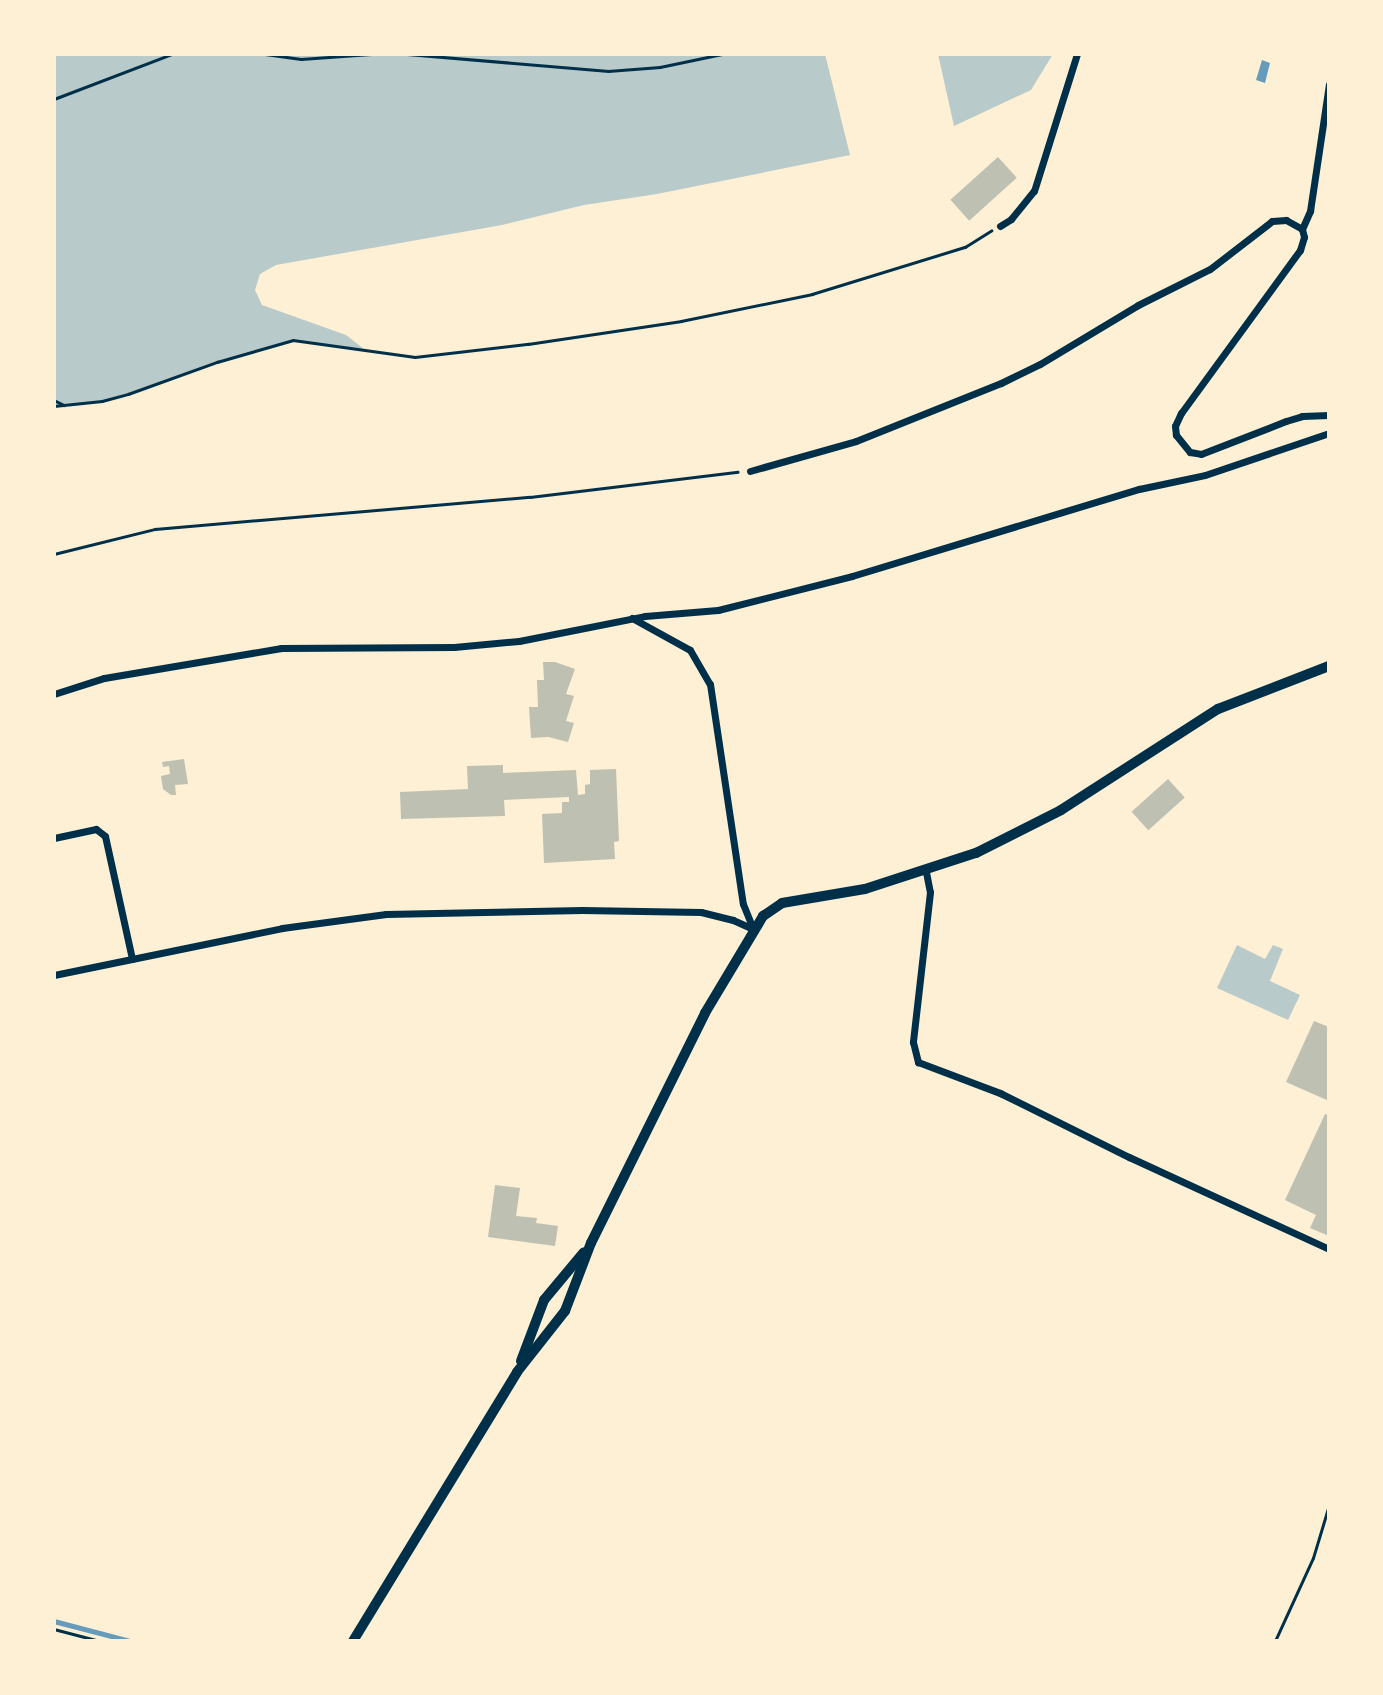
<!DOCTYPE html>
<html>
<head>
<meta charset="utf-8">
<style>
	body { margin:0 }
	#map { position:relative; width:1383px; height:1695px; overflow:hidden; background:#fdf0d5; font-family:"Roboto Condensed",sans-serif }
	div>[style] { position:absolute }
	.green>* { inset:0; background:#b9caca }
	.water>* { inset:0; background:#669bbc }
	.stream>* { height:4.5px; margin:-2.25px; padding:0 2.25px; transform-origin:2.25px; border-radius:2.25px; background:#669bbc }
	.building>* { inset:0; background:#bec0b2; transform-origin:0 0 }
	.path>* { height:2.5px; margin:-1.25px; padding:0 1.25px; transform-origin:1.25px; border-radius:1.25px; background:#003049 }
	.minor>* { height:7px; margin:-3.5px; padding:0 3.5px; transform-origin:3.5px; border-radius:3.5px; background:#003049 }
	.tertiary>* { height:10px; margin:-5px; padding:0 5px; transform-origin:5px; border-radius:5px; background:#003049 }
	span { translate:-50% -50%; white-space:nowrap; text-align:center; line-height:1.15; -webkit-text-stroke:7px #fdf0d5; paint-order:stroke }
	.frame { position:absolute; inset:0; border:56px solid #fdf0d5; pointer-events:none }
</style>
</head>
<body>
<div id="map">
	<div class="green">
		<div style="clip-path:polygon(54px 54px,825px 54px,850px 155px,657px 194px,584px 205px,502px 225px,276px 265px,260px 274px,255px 290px,262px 305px,346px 335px,364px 349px,293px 340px,217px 362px,128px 394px,102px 401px,54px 406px)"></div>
		<div style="clip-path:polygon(938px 54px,1053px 54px,1031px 90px,954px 126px)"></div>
		<div style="clip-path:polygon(1237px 945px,1265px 959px,1273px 945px,1283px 949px,1270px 981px,1300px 995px,1288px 1020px,1217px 988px)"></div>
	</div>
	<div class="water">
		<div style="clip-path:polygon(1262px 60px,1270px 63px,1265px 83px,1256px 80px)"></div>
	</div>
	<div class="stream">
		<div style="left:54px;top:1621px;width:79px;rotate:14.7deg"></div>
	</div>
	<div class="building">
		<div style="left:998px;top:157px;width:28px;height:64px;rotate:48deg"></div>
		<div style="clip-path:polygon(543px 662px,555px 662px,575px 669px,566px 694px,574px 696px,566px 721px,574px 723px,568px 742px,548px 737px,531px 738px,529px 707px,538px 707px,537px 680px,544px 680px)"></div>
		<div style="clip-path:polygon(184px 759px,188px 784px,175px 785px,176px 795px,171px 795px,163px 789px,161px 776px,170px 774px,169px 766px,163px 767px,162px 762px)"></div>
		<div style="clip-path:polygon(503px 765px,503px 773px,576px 770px,578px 795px,585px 794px,585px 785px,590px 784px,590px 770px,616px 769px,619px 841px,614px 842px,615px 859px,544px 863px,542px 814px,562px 813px,562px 802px,569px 802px,569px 797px,504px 800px,505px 816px,401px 819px,400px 792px,468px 789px,467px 766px)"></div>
		<div style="left:1168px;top:779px;width:25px;height:49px;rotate:48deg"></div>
		<div style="clip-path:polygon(1314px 1021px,1329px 1027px,1329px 1101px,1286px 1082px)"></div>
		<div style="clip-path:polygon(1325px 1114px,1329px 1115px,1329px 1236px,1310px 1228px,1316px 1215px,1285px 1200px)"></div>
		<div style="clip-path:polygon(495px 1185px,520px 1188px,516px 1216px,537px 1218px,536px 1223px,558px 1226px,555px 1246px,488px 1237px)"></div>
	</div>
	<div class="path">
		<div style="left:265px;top:54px;width:36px;rotate:8deg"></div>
		<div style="left:301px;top:59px;width:70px;rotate:-4.1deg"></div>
		<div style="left:407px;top:54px;width:202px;rotate:4.8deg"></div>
		<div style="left:608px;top:71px;width:52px;rotate:-4.4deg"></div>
		<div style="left:660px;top:67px;width:63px;rotate:-11.8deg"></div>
		<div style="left:54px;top:99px;width:126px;rotate:-20.9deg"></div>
		<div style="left:54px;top:400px;width:11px;rotate:27deg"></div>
		<div style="left:54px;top:406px;width:48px;rotate:-5.9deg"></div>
		<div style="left:102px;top:401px;width:27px;rotate:-15deg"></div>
		<div style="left:128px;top:394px;width:95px;rotate:-19.8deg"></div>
		<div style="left:217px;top:362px;width:79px;rotate:-16.1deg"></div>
		<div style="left:293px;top:340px;width:123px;rotate:7.9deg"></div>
		<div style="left:415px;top:357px;width:114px;rotate:-6.6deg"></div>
		<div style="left:528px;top:344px;width:155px;rotate:-8.5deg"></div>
		<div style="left:681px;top:321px;width:134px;rotate:-11.6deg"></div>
		<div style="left:812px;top:294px;width:160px;rotate:-17.1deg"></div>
		<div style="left:965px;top:247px;width:31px;rotate:-32deg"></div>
		<div style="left:54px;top:554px;width:104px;rotate:-13.9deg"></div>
		<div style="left:155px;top:529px;width:376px;rotate:-4.9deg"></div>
		<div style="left:530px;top:497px;width:209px;rotate:-6.9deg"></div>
		<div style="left:54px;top:1629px;width:48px;rotate:14.6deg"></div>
		<div style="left:1275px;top:1641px;width:91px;rotate:-65.4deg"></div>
		<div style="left:1313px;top:1558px;width:55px;rotate:-73.2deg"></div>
	</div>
	<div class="minor">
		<div style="left:1000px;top:226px;width:13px;rotate:-32deg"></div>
		<div style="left:1011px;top:219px;width:36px;rotate:-51deg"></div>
		<div style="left:1034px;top:191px;width:144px;rotate:-72.6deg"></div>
		<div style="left:1302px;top:229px;width:20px;rotate:-66deg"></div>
		<div style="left:1310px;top:211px;width:128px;rotate:-81.5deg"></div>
		<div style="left:750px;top:471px;width:110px;rotate:-15.8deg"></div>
		<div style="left:856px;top:441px;width:156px;rotate:-21.8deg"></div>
		<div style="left:1001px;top:383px;width:43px;rotate:-26deg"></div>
		<div style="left:1040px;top:364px;width:114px;rotate:-31deg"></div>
		<div style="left:1138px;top:305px;width:80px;rotate:-26.6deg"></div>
		<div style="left:1210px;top:269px;width:78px;rotate:-37.7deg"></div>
		<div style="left:1272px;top:221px;width:14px;rotate:-4deg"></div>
		<div style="left:1286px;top:220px;width:18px;rotate:29deg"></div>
		<div style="left:1302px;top:229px;width:8px;rotate:76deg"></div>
		<div style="left:1304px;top:237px;width:14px;rotate:107deg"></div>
		<div style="left:1300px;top:250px;width:202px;rotate:126.1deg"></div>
		<div style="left:1181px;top:413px;width:14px;rotate:115deg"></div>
		<div style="left:1175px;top:426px;width:9px;rotate:84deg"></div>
		<div style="left:1176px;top:435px;width:22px;rotate:51deg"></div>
		<div style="left:1190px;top:452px;width:11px;rotate:10deg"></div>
		<div style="left:1201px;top:454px;width:91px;rotate:-21.2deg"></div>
		<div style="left:1286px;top:421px;width:17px;rotate:-17deg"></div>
		<div style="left:1302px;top:416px;width:27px;rotate:-2deg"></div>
		<div style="left:632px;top:618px;width:66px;rotate:28.9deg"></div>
		<div style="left:690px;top:650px;width:39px;rotate:60deg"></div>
		<div style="left:710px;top:684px;width:222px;rotate:81.5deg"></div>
		<div style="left:743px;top:904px;width:27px;rotate:68deg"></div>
		<div style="left:54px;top:694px;width:52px;rotate:-17.7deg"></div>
		<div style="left:104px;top:678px;width:180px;rotate:-9.6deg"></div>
		<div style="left:281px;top:648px;width:173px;rotate:-0.3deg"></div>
		<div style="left:454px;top:647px;width:65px;rotate:-5.3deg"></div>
		<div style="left:519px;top:641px;width:128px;rotate:-11.2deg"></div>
		<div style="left:645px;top:616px;width:73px;rotate:-4.7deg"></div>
		<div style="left:718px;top:610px;width:138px;rotate:-14.2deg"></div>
		<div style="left:852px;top:576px;width:300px;rotate:-16.9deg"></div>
		<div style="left:1139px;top:489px;width:67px;rotate:-12deg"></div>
		<div style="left:1205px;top:475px;width:131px;rotate:-18.7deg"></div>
		<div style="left:54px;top:838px;width:43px;rotate:-12.1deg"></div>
		<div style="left:96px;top:829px;width:11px;rotate:38deg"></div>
		<div style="left:105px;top:836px;width:126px;rotate:77.6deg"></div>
		<div style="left:926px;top:872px;width:20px;rotate:79deg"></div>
		<div style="left:930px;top:892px;width:151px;rotate:96.5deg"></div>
		<div style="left:913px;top:1042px;width:21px;rotate:76deg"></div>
		<div style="left:918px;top:1062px;width:88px;rotate:20.7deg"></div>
		<div style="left:1000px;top:1093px;width:144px;rotate:26.4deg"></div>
		<div style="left:1129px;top:1157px;width:220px;rotate:24.7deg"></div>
		<div style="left:54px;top:975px;width:233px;rotate:-11.6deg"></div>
		<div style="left:282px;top:928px;width:105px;rotate:-7.7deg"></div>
		<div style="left:386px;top:914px;width:196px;rotate:-1.2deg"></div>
		<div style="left:582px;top:910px;width:119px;rotate:1deg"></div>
		<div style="left:701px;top:912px;width:33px;rotate:14deg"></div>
		<div style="left:733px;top:920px;width:22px;rotate:24deg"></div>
	</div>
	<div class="tertiary">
		<div style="left:521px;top:1361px;width:65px;rotate:-69.3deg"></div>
		<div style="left:544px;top:1300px;width:62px;rotate:-50.2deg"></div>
		<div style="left:353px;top:1641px;width:315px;rotate:-58.6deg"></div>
		<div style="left:517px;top:1372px;width:78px;rotate:-51.8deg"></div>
		<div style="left:565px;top:1311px;width:73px;rotate:-69.1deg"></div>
		<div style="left:591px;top:1243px;width:257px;rotate:-63.6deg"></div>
		<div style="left:705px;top:1013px;width:113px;rotate:-59.1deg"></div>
		<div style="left:763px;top:916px;width:23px;rotate:-34deg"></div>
		<div style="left:782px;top:903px;width:84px;rotate:-9.6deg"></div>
		<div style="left:865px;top:889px;width:117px;rotate:-18deg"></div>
		<div style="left:976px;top:853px;width:95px;rotate:-26.8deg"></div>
		<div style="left:1061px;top:810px;width:187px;rotate:-32.8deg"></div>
		<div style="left:1218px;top:709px;width:119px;rotate:-21.2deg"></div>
	</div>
	<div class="frame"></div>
</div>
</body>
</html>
